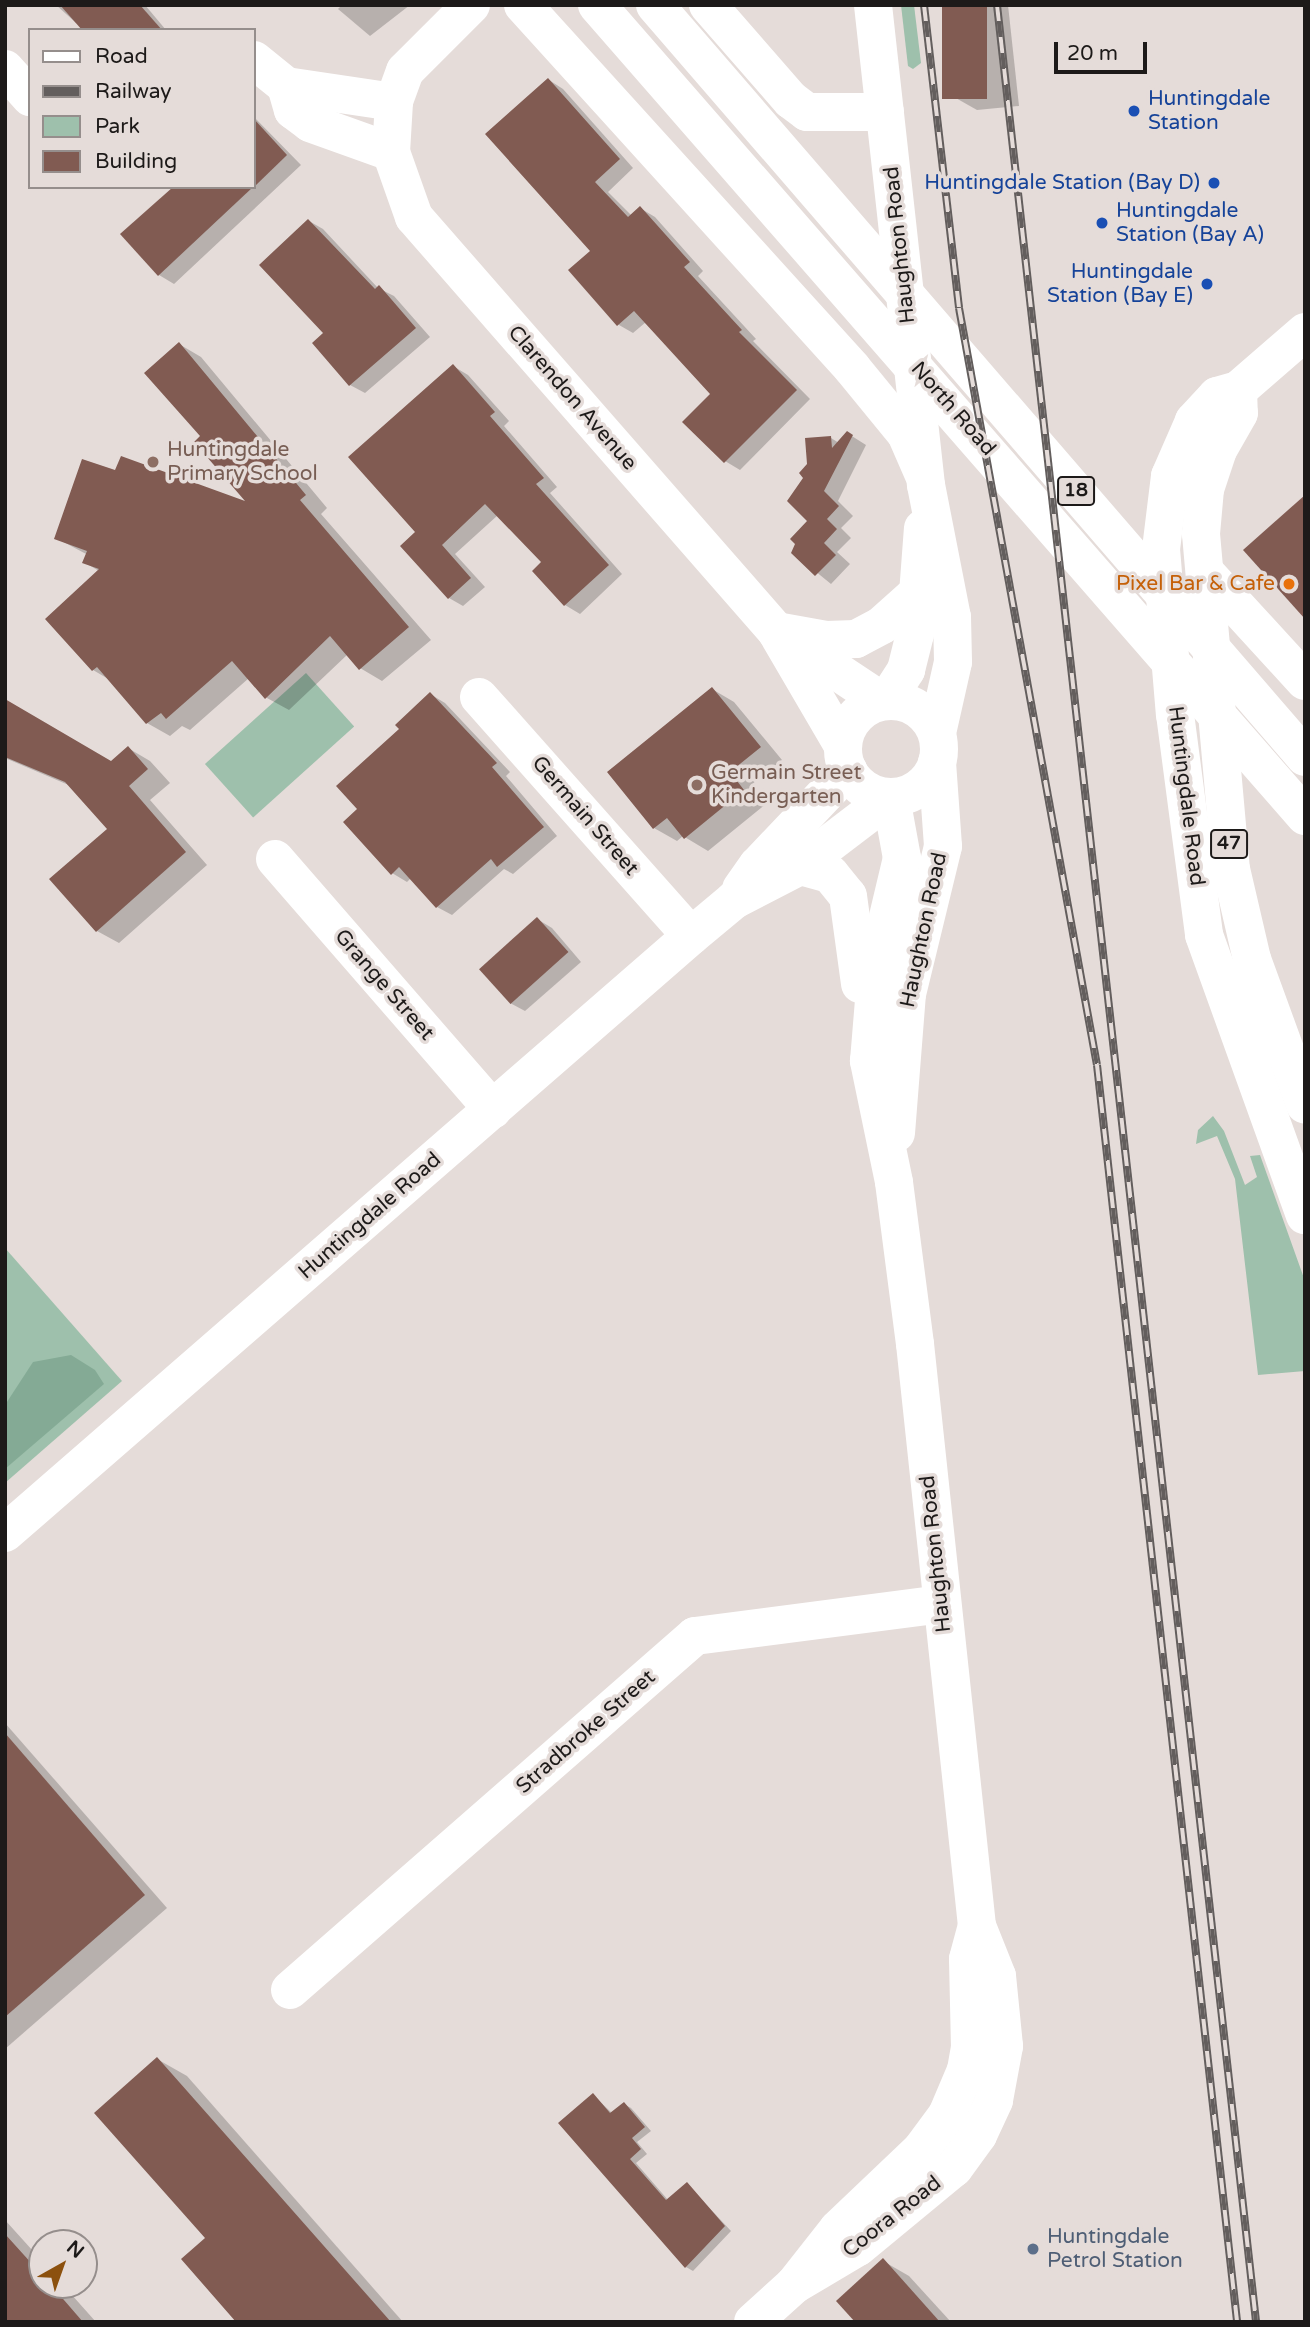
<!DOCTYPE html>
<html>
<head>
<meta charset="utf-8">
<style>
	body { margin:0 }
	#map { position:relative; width:1310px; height:2327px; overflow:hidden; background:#e5dcd9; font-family:"Varela Round",sans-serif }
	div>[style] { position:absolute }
	.green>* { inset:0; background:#9ec0ac; transform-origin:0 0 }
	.forest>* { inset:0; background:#84aa95 }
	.shadow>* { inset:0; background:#0003 }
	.building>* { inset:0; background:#815b52; transform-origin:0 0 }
	.minor>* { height:38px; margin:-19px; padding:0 19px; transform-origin:19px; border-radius:19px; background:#fff }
	.tertiary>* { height:38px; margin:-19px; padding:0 19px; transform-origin:19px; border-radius:19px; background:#fff }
	.primary>* { height:38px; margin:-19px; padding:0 19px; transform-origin:19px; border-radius:19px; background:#fff }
	.primary>.ring { margin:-19px; padding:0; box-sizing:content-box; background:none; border:38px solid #fff; border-radius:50% }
	.trunk>* { height:38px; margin:-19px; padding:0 19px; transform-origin:19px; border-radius:19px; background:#fff }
	.rail>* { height:8px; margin-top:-4px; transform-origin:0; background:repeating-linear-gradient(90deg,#e5dcd9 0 16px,#635e5d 0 32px); box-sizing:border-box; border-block:2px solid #635e5d }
	.dots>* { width:19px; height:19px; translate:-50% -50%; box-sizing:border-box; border:4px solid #e5dcd9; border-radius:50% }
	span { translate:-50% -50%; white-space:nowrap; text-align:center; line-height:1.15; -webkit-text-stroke:7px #e5dcd9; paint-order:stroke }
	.shield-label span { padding:2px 5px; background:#e5dcd9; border:2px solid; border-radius:5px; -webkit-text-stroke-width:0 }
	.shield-label { font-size:19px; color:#1d1a19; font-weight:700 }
	.transit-label { font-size:21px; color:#164399 }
	.left { translate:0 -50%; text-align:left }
	.right { translate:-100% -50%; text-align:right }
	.street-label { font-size:21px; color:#1d1a19 }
	.education-label { font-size:21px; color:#785e54 }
	.food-label { font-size:21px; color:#c56008 }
	.service-label { font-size:21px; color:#4e5e75 }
	.frame { position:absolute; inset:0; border:7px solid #1d1a19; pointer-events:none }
	.legend { position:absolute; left:28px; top:28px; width:228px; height:161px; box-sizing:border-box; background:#e5dcd9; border:2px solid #958e8c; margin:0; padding:9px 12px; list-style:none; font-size:21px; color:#1d1a19 }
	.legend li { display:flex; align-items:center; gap:14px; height:35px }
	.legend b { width:35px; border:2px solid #958e8c }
	.north { position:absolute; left:28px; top:2229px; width:70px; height:70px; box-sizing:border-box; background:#e5dcd9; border:2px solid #958e8c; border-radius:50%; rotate:40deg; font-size:19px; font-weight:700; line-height:28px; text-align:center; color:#1d1a19 }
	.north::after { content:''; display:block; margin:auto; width:24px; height:32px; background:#8c510e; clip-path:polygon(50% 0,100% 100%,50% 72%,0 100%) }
	.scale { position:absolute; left:1054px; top:42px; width:93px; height:32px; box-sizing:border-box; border:4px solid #1d1a19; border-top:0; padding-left:9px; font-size:21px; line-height:24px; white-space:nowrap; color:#1d1a19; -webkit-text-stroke:5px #e5dcd9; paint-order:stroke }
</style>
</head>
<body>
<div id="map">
	<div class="green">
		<div style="clip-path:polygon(901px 5px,914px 5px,921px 63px,913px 69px,908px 66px)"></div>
		<div style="left:306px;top:673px;width:72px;height:136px;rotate:48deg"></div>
		<div style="clip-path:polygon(1213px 1116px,1224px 1131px,1245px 1185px,1257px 1177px,1250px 1156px,1260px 1155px,1305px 1281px,1305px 1371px,1258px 1375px,1235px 1179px,1217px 1136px,1196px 1144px,1198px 1130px)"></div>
		<div style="clip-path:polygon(5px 1248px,122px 1381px,5px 1483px)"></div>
	</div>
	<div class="forest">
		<div style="clip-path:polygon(71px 1355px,95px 1370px,104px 1384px,5px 1469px,5px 1405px,33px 1362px)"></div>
	</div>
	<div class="shadow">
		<div style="clip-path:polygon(56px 5px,145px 5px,166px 30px,84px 30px)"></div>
		<div style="clip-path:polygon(342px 5px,410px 5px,370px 36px,338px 9px)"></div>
		<div style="clip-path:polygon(945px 5px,1008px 5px,1019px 106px,977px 110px,954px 97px)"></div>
		<div style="clip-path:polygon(549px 80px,563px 89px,633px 168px,608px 192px,632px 216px,640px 208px,655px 217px,703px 271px,698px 276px,756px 339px,753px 341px,810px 399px,740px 470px,725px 461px,712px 394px,646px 322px,633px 333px,619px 325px,570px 270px,592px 251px)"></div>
		<div style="clip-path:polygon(254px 117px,301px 165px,174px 284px,159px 275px,177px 187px,254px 187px)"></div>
		<div style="clip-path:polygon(309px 221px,323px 229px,378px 288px,394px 296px,430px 337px,365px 393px,350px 385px)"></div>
		<div style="clip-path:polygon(179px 344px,201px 357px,327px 508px,321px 514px,431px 640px,382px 681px,360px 668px,348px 654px,289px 710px,267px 698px,249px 678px,190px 730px,182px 726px,170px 736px,147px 723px,110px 680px,93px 670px,99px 571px,84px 562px,88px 555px,56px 538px,116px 473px,251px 505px,202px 436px)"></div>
		<div style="clip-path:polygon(453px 366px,468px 375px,509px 421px,504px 426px,557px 487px,550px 493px,622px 574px,580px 614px,565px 605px,544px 562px,498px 515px,455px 554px,485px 587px,463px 606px,449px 598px,418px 532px)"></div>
		<div style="clip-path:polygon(847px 433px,866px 445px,838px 501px,853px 516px,841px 528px,851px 538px,837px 552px,850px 564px,831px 584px,793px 553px,810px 521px,831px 438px,839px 443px)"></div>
		<div style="clip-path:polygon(712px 689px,734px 702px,782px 760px,751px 785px,766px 804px,708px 851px,683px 836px,677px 841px,654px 828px)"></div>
		<div style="clip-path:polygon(430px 694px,445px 703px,510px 772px,506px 776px,557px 836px,513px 874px,504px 869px,452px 915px,437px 907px,411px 878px,407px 882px,392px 873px,359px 810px,401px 729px)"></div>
		<div style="clip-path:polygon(5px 701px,111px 763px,128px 748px,150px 761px,170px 783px,150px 800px,207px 865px,119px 943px,97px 931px,109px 829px,71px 786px,5px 758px)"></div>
		<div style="clip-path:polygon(537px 919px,552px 928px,581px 962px,525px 1011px,510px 1003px)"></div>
		<div style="clip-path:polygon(5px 1723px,167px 1908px,5px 2049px)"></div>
		<div style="clip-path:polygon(157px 2059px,187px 2076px,403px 2322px,239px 2322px,207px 2239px)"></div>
		<div style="clip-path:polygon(593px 2095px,613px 2114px,624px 2104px,631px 2108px,651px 2131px,637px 2142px,647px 2154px,636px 2163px,668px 2200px,687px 2184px,731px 2231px,693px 2271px,686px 2267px)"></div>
		<div style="clip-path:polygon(5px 2220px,42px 2261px,42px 2285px,63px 2285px,96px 2322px,5px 2322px)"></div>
		<div style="clip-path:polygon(883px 2261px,909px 2276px,951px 2322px,858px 2322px)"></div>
	</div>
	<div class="building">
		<div style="clip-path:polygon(60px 5px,140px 5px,162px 30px,82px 30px)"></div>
		<div style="left:942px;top:5px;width:45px;height:94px"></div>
		<div style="clip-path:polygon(548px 78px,620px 159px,595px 182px,628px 217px,640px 206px,690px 262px,684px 267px,742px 330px,739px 332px,797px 390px,724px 463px,682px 422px,710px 394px,634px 311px,617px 326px,568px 270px,590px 251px,485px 134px)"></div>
		<div style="clip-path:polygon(254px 119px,287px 155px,254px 187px)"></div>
		<div style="clip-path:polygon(173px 187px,253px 187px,158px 276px,120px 234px)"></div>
		<div style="clip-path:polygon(308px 219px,375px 289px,379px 285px,416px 328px,349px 386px,312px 343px,323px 333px,259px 265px)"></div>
		<div style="clip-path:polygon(179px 342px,306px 495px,300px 500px,409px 627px,359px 670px,330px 636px,265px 699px,232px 661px,166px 719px,161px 713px,146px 724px,97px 667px,92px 671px,45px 619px,99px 569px,82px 563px,87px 551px,54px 539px,82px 459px,115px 470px,121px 456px,245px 501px,194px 442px,200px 436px,144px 373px)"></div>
		<div style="clip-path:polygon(453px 364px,495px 412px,490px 416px,544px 478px,536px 484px,609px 565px,564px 606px,532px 571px,541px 562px,485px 504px,442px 545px,471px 578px,448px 599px,400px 546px,415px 532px,348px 457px)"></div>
		<div style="clip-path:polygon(847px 431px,853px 435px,824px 491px,839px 506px,827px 519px,837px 529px,824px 543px,836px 555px,815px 576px,791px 553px,795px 544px,790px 539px,807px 521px,787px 501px,803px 478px,799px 473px,807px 464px,805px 438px,831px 436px,832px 448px)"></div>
		<div style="clip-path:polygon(1305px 495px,1305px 619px,1243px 550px)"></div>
		<div style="clip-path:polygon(712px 687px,761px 747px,730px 772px,744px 790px,684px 839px,667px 818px,653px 829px,607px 772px)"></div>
		<div style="clip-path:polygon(430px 692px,497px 763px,492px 767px,544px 827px,497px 867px,491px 859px,436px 908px,399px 867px,391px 875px,343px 822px,357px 809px,336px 786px,399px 729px,395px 725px)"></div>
		<div style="clip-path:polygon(5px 699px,111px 761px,128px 746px,148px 769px,129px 786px,186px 852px,96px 932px,49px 879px,107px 829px,65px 782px,5px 757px)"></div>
		<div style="left:537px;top:917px;width:47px;height:78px;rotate:48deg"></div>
		<div style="clip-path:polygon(5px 1733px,145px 1895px,5px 2017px)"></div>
		<div style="clip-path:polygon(157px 2057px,391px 2322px,236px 2322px,181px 2259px,205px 2238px,94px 2113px)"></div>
		<div style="clip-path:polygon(593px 2093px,610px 2113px,624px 2102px,645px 2127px,632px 2138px,641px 2149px,630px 2159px,666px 2200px,687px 2182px,725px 2226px,685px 2268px,558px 2123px)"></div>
		<div style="clip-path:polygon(5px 2234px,42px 2275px,42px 2285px,51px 2285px,83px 2322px,5px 2322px)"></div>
		<div style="clip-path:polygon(883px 2258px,940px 2322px,855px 2322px,836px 2301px)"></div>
	</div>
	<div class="minor">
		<div style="left:523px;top:5px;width:490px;rotate:47.8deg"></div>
		<div style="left:852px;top:368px;width:85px;rotate:50.7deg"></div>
		<div style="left:906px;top:434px;width:43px;rotate:66.4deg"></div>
		<div style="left:254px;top:60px;width:41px;rotate:39.1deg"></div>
		<div style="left:286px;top:86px;width:25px;rotate:74deg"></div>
		<div style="left:293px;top:110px;width:21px;rotate:37deg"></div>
		<div style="left:310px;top:123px;width:86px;rotate:19.7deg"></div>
		<div style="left:5px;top:69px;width:38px;rotate:48deg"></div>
		<div style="left:286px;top:86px;width:109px;rotate:8.4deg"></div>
		<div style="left:1205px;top:572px;width:148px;rotate:47.5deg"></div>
		<div style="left:479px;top:697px;width:319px;rotate:48.4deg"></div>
		<div style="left:275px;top:859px;width:332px;rotate:49deg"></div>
		<div style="left:290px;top:1990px;width:538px;rotate:-41.16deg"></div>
		<div style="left:695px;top:1636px;width:248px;rotate:-7.4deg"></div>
	</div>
	<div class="tertiary">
		<div style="left:800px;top:866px;width:31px;rotate:15deg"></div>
		<div style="left:830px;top:874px;width:28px;rotate:51deg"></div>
		<div style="left:848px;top:896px;width:89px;rotate:82.2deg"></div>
		<div style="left:896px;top:1133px;width:139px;rotate:-85.5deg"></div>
		<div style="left:907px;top:994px;width:152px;rotate:-76.3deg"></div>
		<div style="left:943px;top:846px;width:84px;rotate:-94.1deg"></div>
		<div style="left:794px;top:2285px;width:74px;rotate:-30.7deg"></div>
		<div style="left:858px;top:2247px;width:124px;rotate:-39.5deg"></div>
		<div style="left:954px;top:2168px;width:41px;rotate:-54deg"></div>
		<div style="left:978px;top:2135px;width:38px;rotate:-65deg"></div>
		<div style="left:994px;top:2100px;width:55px;rotate:-79.5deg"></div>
		<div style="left:1004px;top:2046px;width:70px;rotate:-95.7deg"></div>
		<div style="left:997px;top:1976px;width:54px;rotate:-111.8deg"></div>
		<div style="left:977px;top:1926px;width:585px;rotate:-96.08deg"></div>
		<div style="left:915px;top:1344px;width:163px;rotate:-97.4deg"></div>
		<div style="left:894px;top:1182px;width:124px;rotate:-101.7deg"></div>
		<div style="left:869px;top:1061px;width:98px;rotate:-85.3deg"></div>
		<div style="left:877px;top:963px;width:108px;rotate:-76.6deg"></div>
		<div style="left:902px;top:858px;width:61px;rotate:-100.4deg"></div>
		<div style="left:753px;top:2322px;width:55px;rotate:-42.1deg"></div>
		<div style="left:794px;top:2285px;width:71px;rotate:-51.8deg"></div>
		<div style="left:838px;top:2229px;width:115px;rotate:-43.6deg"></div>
		<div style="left:921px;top:2150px;width:44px;rotate:-53.4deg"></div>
		<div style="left:947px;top:2115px;width:49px;rotate:-67.1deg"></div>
		<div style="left:966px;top:2070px;width:22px;rotate:-80deg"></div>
		<div style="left:970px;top:2048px;width:89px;rotate:-91.3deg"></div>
		<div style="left:968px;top:1959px;width:34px;rotate:-75deg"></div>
	</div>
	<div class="primary">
		<div style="left:471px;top:5px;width:93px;rotate:135deg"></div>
		<div style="left:405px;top:71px;width:33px;rotate:110deg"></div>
		<div style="left:394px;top:102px;width:50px;rotate:93.4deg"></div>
		<div style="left:391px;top:152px;width:69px;rotate:70.5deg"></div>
		<div style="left:414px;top:217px;width:550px;rotate:48.83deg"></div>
		<div style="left:776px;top:631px;width:131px;rotate:59.7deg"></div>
		<div style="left:708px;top:5px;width:126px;rotate:48.9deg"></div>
		<div style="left:791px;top:100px;width:20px;rotate:37deg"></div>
		<div style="left:807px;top:112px;width:78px"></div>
		<div style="left:873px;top:5px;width:483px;rotate:83.7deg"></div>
		<div style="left:926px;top:485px;width:135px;rotate:78.9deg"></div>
		<div style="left:952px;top:617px;width:45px;rotate:88.7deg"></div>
		<div style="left:953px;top:662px;width:73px;rotate:102.7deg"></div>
		<div style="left:1305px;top:332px;width:89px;rotate:139.1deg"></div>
		<div style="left:1238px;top:390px;width:22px;rotate:164deg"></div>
		<div style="left:1217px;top:396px;width:34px;rotate:133deg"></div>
		<div style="left:1194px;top:421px;width:60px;rotate:113.6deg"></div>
		<div style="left:1170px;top:476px;width:74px;rotate:97deg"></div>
		<div style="left:1161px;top:549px;width:166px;rotate:85.2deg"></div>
		<div style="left:1175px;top:714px;width:223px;rotate:82.5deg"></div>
		<div style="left:1204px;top:935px;width:298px;rotate:70.2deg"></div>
		<div style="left:1238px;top:390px;width:23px;rotate:88deg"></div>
		<div style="left:1239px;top:413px;width:43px;rotate:119.6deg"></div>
		<div style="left:1218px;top:450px;width:41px;rotate:108.4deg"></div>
		<div style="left:1205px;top:489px;width:45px;rotate:95.1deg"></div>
		<div style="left:1201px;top:534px;width:336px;rotate:84.9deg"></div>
		<div style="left:1231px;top:869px;width:92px;rotate:76.9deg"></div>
		<div style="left:1252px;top:959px;width:155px;rotate:70deg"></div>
		<div style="left:776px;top:631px;width:51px;rotate:10.2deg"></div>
		<div style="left:826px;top:640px;width:30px;rotate:-2deg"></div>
		<div style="left:856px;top:639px;width:30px;rotate:-28deg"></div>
		<div style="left:882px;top:625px;width:51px;rotate:-41.8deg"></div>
		<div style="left:787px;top:638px;width:114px;rotate:33.6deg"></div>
		<div style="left:886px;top:701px;width:37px;rotate:-57deg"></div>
		<div style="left:906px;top:670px;width:37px;rotate:-76deg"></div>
		<div style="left:915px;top:634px;width:106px;rotate:-85.7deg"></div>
		<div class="ring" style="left:843px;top:701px;width:58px;height:58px"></div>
		<div style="left:741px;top:889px;width:29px;rotate:-55deg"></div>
		<div style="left:758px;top:865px;width:131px;rotate:-46.5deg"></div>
		<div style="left:5px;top:1533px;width:909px;rotate:-41.03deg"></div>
		<div style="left:691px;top:936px;width:56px;rotate:-39.9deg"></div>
		<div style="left:734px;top:900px;width:74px;rotate:-27.3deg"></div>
		<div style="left:800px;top:866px;width:111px;rotate:-37.3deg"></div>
	</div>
	<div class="trunk">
		<div style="left:597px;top:5px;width:1077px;rotate:48.88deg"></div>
		<div style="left:655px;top:5px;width:994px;rotate:49.16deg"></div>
	</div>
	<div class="rail">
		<div style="left:924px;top:5px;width:305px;rotate:83.4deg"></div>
		<div style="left:959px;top:308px;width:769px;rotate:79.67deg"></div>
		<div style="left:1097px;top:1065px;width:1265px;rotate:83.64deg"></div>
		<div style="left:997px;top:5px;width:2331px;rotate:83.62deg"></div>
	</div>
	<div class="dots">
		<div style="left:1134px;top:111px;background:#1a4fb4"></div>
		<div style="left:1214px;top:183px;background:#1a4fb4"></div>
		<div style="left:1102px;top:223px;background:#1a4fb4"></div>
		<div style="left:1207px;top:284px;background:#1a4fb4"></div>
		<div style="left:153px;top:462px;background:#8d6e63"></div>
		<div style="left:1289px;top:584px;background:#e8710a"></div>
		<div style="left:697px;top:785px;background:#8d6e63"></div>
		<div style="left:1033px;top:2249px;background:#5c6f8a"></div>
	</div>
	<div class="shield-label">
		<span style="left:1076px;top:491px">18</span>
		<span style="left:1229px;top:844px">47</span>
	</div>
	<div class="transit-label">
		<span class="left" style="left:1148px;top:111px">Huntingdale<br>Station</span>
		<span class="right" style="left:1200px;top:183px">Huntingdale Station (Bay D)</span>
		<span class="left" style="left:1116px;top:223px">Huntingdale<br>Station (Bay A)</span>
		<span class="right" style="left:1193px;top:284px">Huntingdale<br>Station (Bay E)</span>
	</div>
	<div class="street-label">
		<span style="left:900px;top:245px;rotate:-96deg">Haughton Road</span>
		<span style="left:572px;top:398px;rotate:49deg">Clarendon Avenue</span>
		<span style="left:953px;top:409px;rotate:49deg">North Road</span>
		<span style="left:1186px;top:796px;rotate:83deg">Huntingdale Road</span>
		<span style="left:585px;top:816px;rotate:49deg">Germain Street</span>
		<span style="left:924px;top:930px;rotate:-78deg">Haughton Road</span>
		<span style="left:384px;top:985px;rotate:49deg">Grange Street</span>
		<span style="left:370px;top:1216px;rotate:-41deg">Huntingdale Road</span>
		<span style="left:936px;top:1554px;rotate:-96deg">Haughton Road</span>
		<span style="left:586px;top:1732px;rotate:-41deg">Stradbroke Street</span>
		<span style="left:892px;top:2217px;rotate:-38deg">Coora Road</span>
	</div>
	<div class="education-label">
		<span class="left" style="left:167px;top:462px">Huntingdale<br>Primary School</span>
		<span class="left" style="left:711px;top:785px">Germain Street<br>Kindergarten</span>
	</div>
	<div class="food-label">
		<span class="right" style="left:1275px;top:584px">Pixel Bar &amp; Cafe</span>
	</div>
	<div class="service-label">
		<span class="left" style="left:1047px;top:2249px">Huntingdale<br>Petrol Station</span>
	</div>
	<div class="frame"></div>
	<ul class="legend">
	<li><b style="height:9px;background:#fff"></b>Road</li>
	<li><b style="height:9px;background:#635e5d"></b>Railway</li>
	<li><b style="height:19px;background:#9ec0ac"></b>Park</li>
	<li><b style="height:19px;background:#815b52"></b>Building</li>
	</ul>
	<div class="north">N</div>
	<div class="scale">20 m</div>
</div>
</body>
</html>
